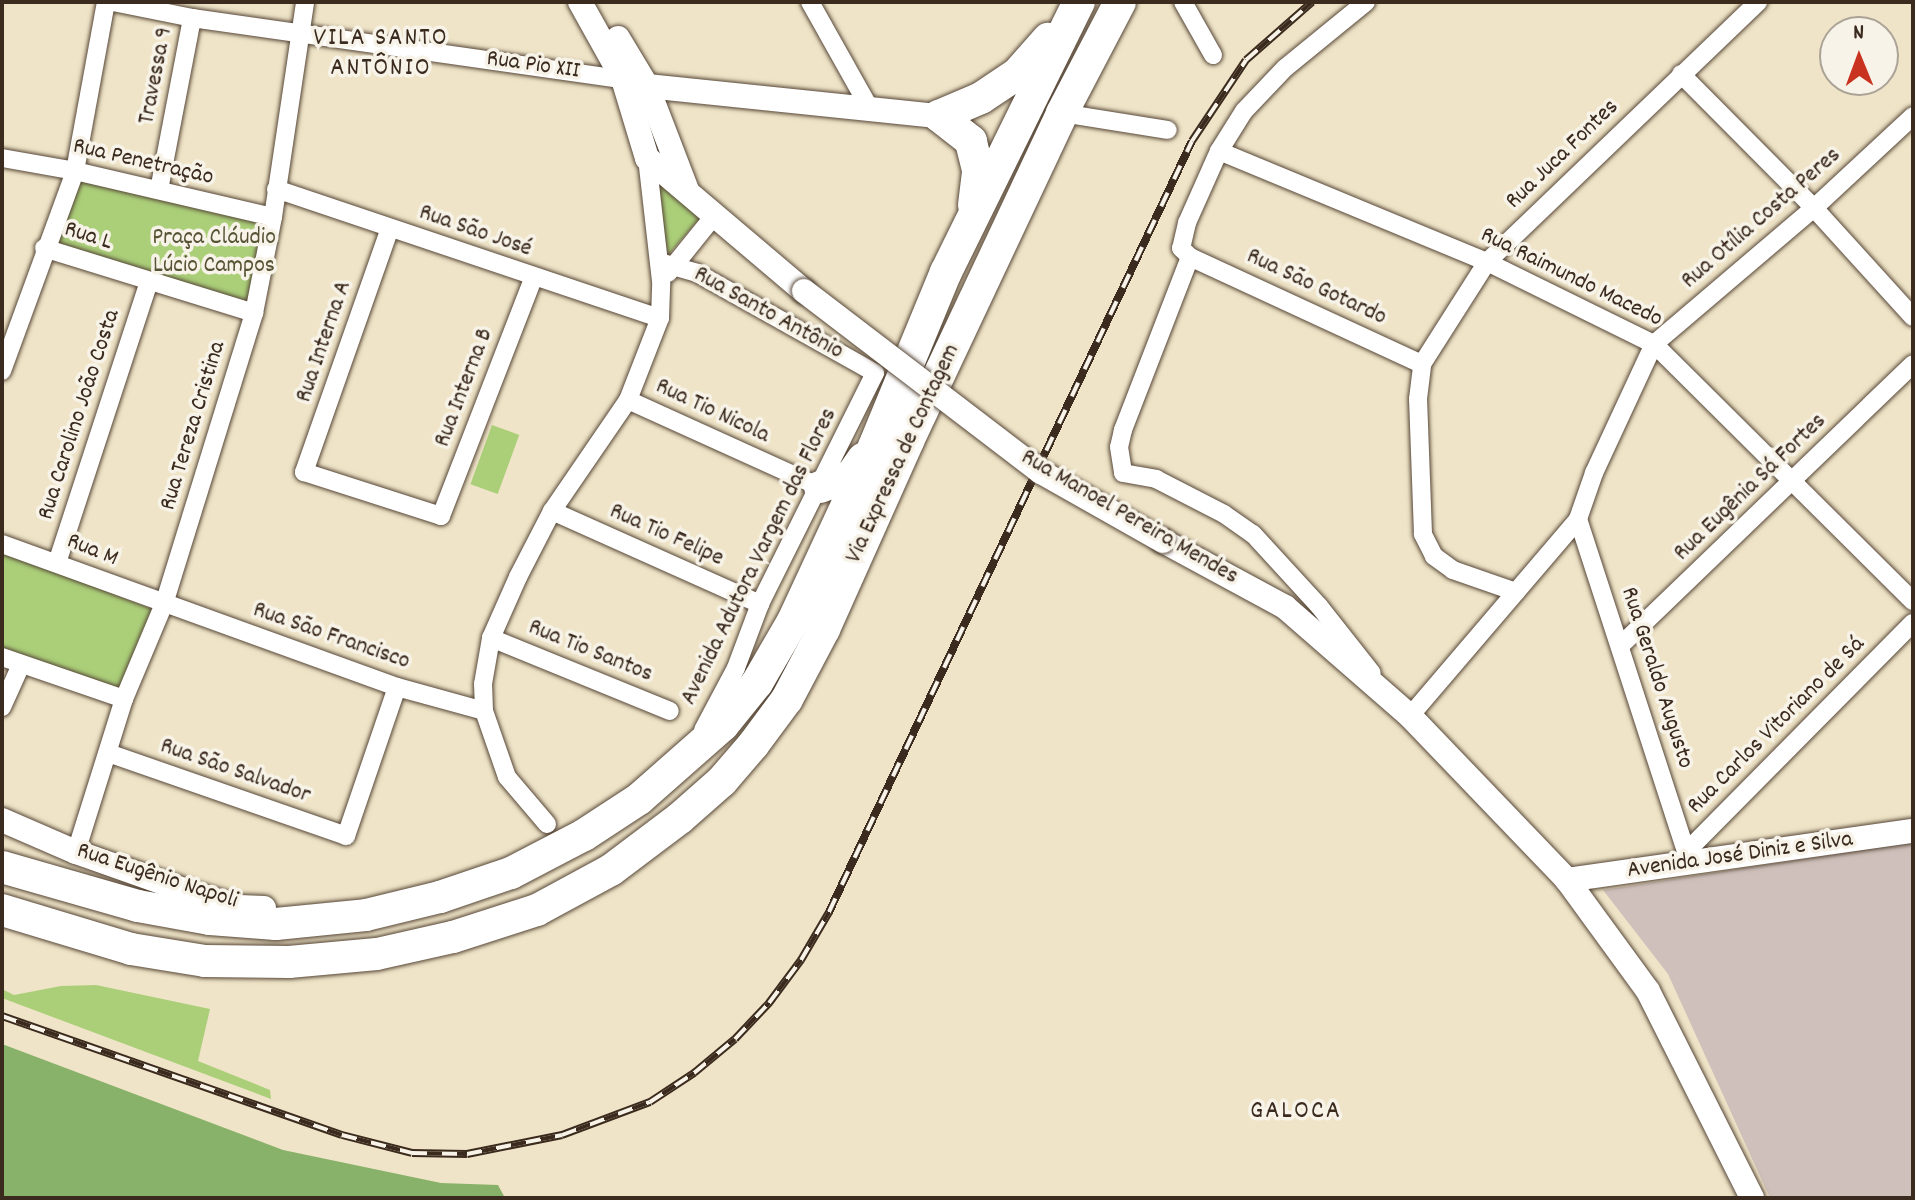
<!DOCTYPE html>
<html>
<head>
<meta charset="utf-8">
<style>
	body { margin:0 }
	#map { position:relative; width:1915px; height:1200px; overflow:hidden; background:#efe4c7; font-family:Dekko,sans-serif }
	div>[style] { position:absolute }
	.industrial>* { inset:0; background:#cfc0bb }
	.green>* { inset:0; background:#abcf79; transform-origin:0 0 }
	.forest>* { inset:0; background:#88b269 }
	.roads { filter:drop-shadow(0 0 2px #564637) drop-shadow(0 0 2px #564637) }
	.street>* { height:18px; margin:-9px; padding:0 9px; transform-origin:9px; border-radius:9px; background:#fff }
	.secondary>* { height:24px; margin:-12px; padding:0 12px; transform-origin:12px; border-radius:12px; background:#fff }
	.highway>* { height:32px; margin:-16px; padding:0 16px; transform-origin:16px; border-radius:16px; background:#fff }
	.rail>* { height:8px; margin-top:-4px; transform-origin:0; background:repeating-linear-gradient(90deg,#f7f3e8 0 15px,#3b2a1e 0 30px); box-sizing:border-box; border-block:2px solid #3b2a1e }
	.bridges { filter:drop-shadow(0 0 2px #564637) drop-shadow(0 0 2px #564637) }
	.secondary-bridge>* { height:24px; margin:-12px; padding:0 12px; transform-origin:12px; border-radius:12px; background:#fff }
	span { translate:-50% -50%; white-space:nowrap; text-align:center; line-height:1.15; -webkit-text-stroke:7px #f7f3e8; paint-order:stroke }
	.street-label { font-size:24px; color:#3b2a1e }
	.park-label { font-size:24px; color:#575335 }
	.neighbourhood-label { font-size:26px; color:#3b2a1e; letter-spacing:2px }
	.frame { position:absolute; inset:0; border:4px solid #3b2a1e; pointer-events:none }
	.north { position:absolute; left:1819px; top:16px; width:80px; height:80px; box-sizing:border-box; background:#f7f3e8; border:2px solid #aca397; border-radius:50%; rotate:359deg; font-size:22px; font-weight:700; line-height:32px; text-align:center; color:#3b2a1e }
	.north::after { content:''; display:block; margin:auto; width:28px; height:36px; background:#c8321e; clip-path:polygon(50% 0,100% 100%,50% 72%,0 100%) }
</style>
</head>
<body>
<div id="map">
	<div class="industrial">
		<div style="clip-path:polygon(1913px 842px,1913px 1198px,1770px 1198px,1668px 974px,1603px 890px)"></div>
	</div>
	<div class="green">
		<div style="clip-path:polygon(654px 172px,700px 218px,668px 255px)"></div>
		<div style="clip-path:polygon(78px 179px,263px 221px,247px 307px,55px 248px)"></div>
		<div style="left:492px;top:425px;width:29px;height:63px;rotate:20deg"></div>
		<div style="clip-path:polygon(2px 550px,162px 613px,134px 685px,112px 691px,2px 648px)"></div>
		<div style="clip-path:polygon(96px 985px,210px 1009px,198px 1061px,270px 1090px,271px 1099px,2px 998px,2px 989px,14px 995px,61px 986px)"></div>
	</div>
	<div class="forest">
		<div style="clip-path:polygon(2px 1044px,283px 1150px,441px 1183px,498px 1185px,505px 1198px,2px 1198px)"></div>
	</div>
	<div class="roads">
		<div class="street">
			<div style="left:113px;top:2px;width:81px;rotate:11.4deg"></div>
			<div style="left:192px;top:18px;width:435px;rotate:8.1deg"></div>
			<div style="left:810px;top:2px;width:123px;rotate:60.7deg"></div>
			<div style="left:1183px;top:2px;width:61px;rotate:60.5deg"></div>
			<div style="left:1366px;top:2px;width:104px;rotate:140.8deg"></div>
			<div style="left:1285px;top:68px;width:59px;rotate:133.6deg"></div>
			<div style="left:1244px;top:111px;width:47px;rotate:122deg"></div>
			<div style="left:1219px;top:151px;width:79px;rotate:114deg"></div>
			<div style="left:1187px;top:223px;width:26px;rotate:103deg"></div>
			<div style="left:1181px;top:248px;width:13px;rotate:45deg"></div>
			<div style="left:1190px;top:257px;width:255px;rotate:24.8deg"></div>
			<div style="left:1681px;top:74px;width:189px;rotate:45.2deg"></div>
			<div style="left:1814px;top:208px;width:147px;rotate:47.8deg"></div>
			<div style="left:1062px;top:113px;width:107px;rotate:9.1deg"></div>
			<div style="left:1219px;top:151px;width:290px;rotate:22.5deg"></div>
			<div style="left:1487px;top:262px;width:186px;rotate:26.2deg"></div>
			<div style="left:1654px;top:344px;width:365px;rotate:44.8deg"></div>
			<div style="left:2px;top:158px;width:74px;rotate:10.1deg"></div>
			<div style="left:75px;top:171px;width:203px;rotate:13.1deg"></div>
			<div style="left:276px;top:189px;width:405px;rotate:18.6deg"></div>
			<div style="left:159px;top:190px;width:175px;rotate:-79.1deg"></div>
			<div style="left:390px;top:228px;width:259px;rotate:109.4deg"></div>
			<div style="left:304px;top:472px;width:144px;rotate:17.8deg"></div>
			<div style="left:441px;top:516px;width:257px;rotate:-68.8deg"></div>
			<div style="left:44px;top:248px;width:220px;rotate:17.2deg"></div>
			<div style="left:1190px;top:257px;width:186px;rotate:111.2deg"></div>
			<div style="left:1123px;top:430px;width:17px;rotate:103deg"></div>
			<div style="left:1119px;top:447px;width:26px;rotate:81deg"></div>
			<div style="left:1123px;top:473px;width:34px;rotate:10deg"></div>
			<div style="left:1156px;top:479px;width:76px;rotate:27.2deg"></div>
			<div style="left:1224px;top:514px;width:35px;rotate:35deg"></div>
			<div style="left:1253px;top:534px;width:98px;rotate:47.5deg"></div>
			<div style="left:1319px;top:606px;width:85px;rotate:51.7deg"></div>
			<div style="left:659px;top:262px;width:40px;rotate:16deg"></div>
			<div style="left:697px;top:273px;width:204px;rotate:29.3deg"></div>
			<div style="left:875px;top:373px;width:258px;rotate:116.5deg"></div>
			<div style="left:760px;top:604px;width:68px;rotate:110.6deg"></div>
			<div style="left:736px;top:668px;width:70px;rotate:118deg"></div>
			<div style="left:668px;top:273px;width:73px;rotate:-51.1deg"></div>
			<div style="left:2px;top:371px;width:213px;rotate:-69.9deg"></div>
			<div style="left:75px;top:171px;width:172px;rotate:-79.6deg"></div>
			<div style="left:628px;top:400px;width:211px;rotate:24.4deg"></div>
			<div style="left:552px;top:511px;width:228px;rotate:24.1deg"></div>
			<div style="left:1578px;top:519px;width:350px;rotate:72deg"></div>
			<div style="left:2px;top:544px;width:420px;rotate:19.9deg"></div>
			<div style="left:397px;top:687px;width:90px;rotate:15.4deg"></div>
			<div style="left:57px;top:563px;width:296px;rotate:-71.9deg"></div>
			<div style="left:1516px;top:592px;width:67px;rotate:-160.8deg"></div>
			<div style="left:1453px;top:570px;width:24px;rotate:-144deg"></div>
			<div style="left:1434px;top:556px;width:25px;rotate:-117deg"></div>
			<div style="left:1423px;top:534px;width:135px;rotate:-92.1deg"></div>
			<div style="left:1418px;top:399px;width:35px;rotate:-83deg"></div>
			<div style="left:1422px;top:364px;width:121px;rotate:-57.5deg"></div>
			<div style="left:1487px;top:262px;width:376px;rotate:-43.8deg"></div>
			<div style="left:491px;top:638px;width:193px;rotate:22.2deg"></div>
			<div style="left:1621px;top:645px;width:405px;rotate:-43.9deg"></div>
			<div style="left:2px;top:657px;width:129px;rotate:19deg"></div>
			<div style="left:2px;top:707px;width:46px;rotate:-65.7deg"></div>
			<div style="left:1410px;top:716px;width:259px;rotate:-49.5deg"></div>
			<div style="left:1578px;top:519px;width:49px;rotate:-70.8deg"></div>
			<div style="left:1594px;top:473px;width:142px;rotate:-65.1deg"></div>
			<div style="left:1654px;top:344px;width:210px;rotate:-40.4deg"></div>
			<div style="left:1814px;top:208px;width:135px;rotate:-42.9deg"></div>
			<div style="left:108px;top:753px;width:252px;rotate:19.2deg"></div>
			<div style="left:346px;top:836px;width:157px;rotate:-71.1deg"></div>
			<div style="left:547px;top:824px;width:62px;rotate:-130.4deg"></div>
			<div style="left:507px;top:777px;width:70px;rotate:-109.2deg"></div>
			<div style="left:484px;top:711px;width:27px;rotate:-92deg"></div>
			<div style="left:483px;top:684px;width:47px;rotate:-80.1deg"></div>
			<div style="left:491px;top:638px;width:67px;rotate:-66.1deg"></div>
			<div style="left:518px;top:577px;width:74px;rotate:-62.7deg"></div>
			<div style="left:552px;top:511px;width:135px;rotate:-55.6deg"></div>
			<div style="left:628px;top:400px;width:88px;rotate:-68.7deg"></div>
			<div style="left:660px;top:318px;width:37px;rotate:-88deg"></div>
			<div style="left:661px;top:281px;width:124px;rotate:-96.5deg"></div>
			<div style="left:76px;top:852px;width:160px;rotate:-72.6deg"></div>
			<div style="left:124px;top:699px;width:103px;rotate:-67.2deg"></div>
			<div style="left:164px;top:604px;width:305px;rotate:-72.8deg"></div>
			<div style="left:254px;top:313px;width:98px;rotate:-78.8deg"></div>
			<div style="left:273px;top:217px;width:217px;rotate:-81.5deg"></div>
			<div style="left:1685px;top:860px;width:8px;rotate:-83deg"></div>
			<div style="left:1686px;top:852px;width:322px;rotate:-45.3deg"></div>
		</div>
		<div class="secondary">
			<div style="left:580px;top:2px;width:88px;rotate:60.8deg"></div>
			<div style="left:623px;top:79px;width:83px;rotate:73.1deg"></div>
			<div style="left:647px;top:158px;width:206px;rotate:40.3deg"></div>
			<div style="left:618px;top:38px;width:56px;rotate:58.9deg"></div>
			<div style="left:647px;top:86px;width:111px;rotate:69deg"></div>
			<div style="left:647px;top:86px;width:294px;rotate:5.9deg"></div>
			<div style="left:1163px;top:541px;width:139px;rotate:28.4deg"></div>
			<div style="left:1285px;top:607px;width:166px;rotate:41.1deg"></div>
			<div style="left:1410px;top:716px;width:227px;rotate:46.2deg"></div>
			<div style="left:1567px;top:880px;width:137px;rotate:53.9deg"></div>
			<div style="left:1648px;top:991px;width:232px;rotate:63.3deg"></div>
			<div style="left:2px;top:820px;width:81px;rotate:23.4deg"></div>
			<div style="left:76px;top:852px;width:129px;rotate:19.4deg"></div>
			<div style="left:198px;top:895px;width:43px;rotate:16.3deg"></div>
			<div style="left:239px;top:907px;width:25px;rotate:2deg"></div>
			<div style="left:1567px;top:880px;width:349px;rotate:-8.1deg"></div>
		</div>
		<div class="highway">
			<div style="left:974px;top:205px;width:35px;rotate:-83deg"></div>
			<div style="left:978px;top:170px;width:30px;rotate:-104deg"></div>
			<div style="left:971px;top:141px;width:41px;rotate:-142deg"></div>
			<div style="left:939px;top:116px;width:46px;rotate:-23.2deg"></div>
			<div style="left:981px;top:98px;width:43px;rotate:-33.7deg"></div>
			<div style="left:1017px;top:74px;width:47px;rotate:-48.5deg"></div>
			<div style="left:820px;top:487px;width:33px;rotate:-20deg"></div>
			<div style="left:851px;top:476px;width:21px;rotate:-55deg"></div>
			<div style="left:2px;top:867px;width:141px;rotate:16deg"></div>
			<div style="left:138px;top:906px;width:73px;rotate:10.2deg"></div>
			<div style="left:210px;top:919px;width:66px;rotate:4.3deg"></div>
			<div style="left:276px;top:924px;width:90px;rotate:-5.7deg"></div>
			<div style="left:366px;top:915px;width:76px;rotate:-13.7deg"></div>
			<div style="left:440px;top:897px;width:75px;rotate:-18.7deg"></div>
			<div style="left:511px;top:873px;width:82px;rotate:-27.5deg"></div>
			<div style="left:584px;top:835px;width:66px;rotate:-33.2deg"></div>
			<div style="left:639px;top:799px;width:112px;rotate:-41.4deg"></div>
			<div style="left:723px;top:725px;width:54px;rotate:-51deg"></div>
			<div style="left:757px;top:683px;width:72px;rotate:-59.9deg"></div>
			<div style="left:793px;top:621px;width:195px;rotate:-65.1deg"></div>
			<div style="left:875px;top:444px;width:186px;rotate:-67.6deg"></div>
			<div style="left:946px;top:272px;width:301px;rotate:-63.8deg"></div>
			<div style="left:2px;top:910px;width:135px;rotate:16.8deg"></div>
			<div style="left:131px;top:949px;width:75px;rotate:9.2deg"></div>
			<div style="left:205px;top:961px;width:84px;rotate:0.7deg"></div>
			<div style="left:289px;top:962px;width:88px;rotate:-5.2deg"></div>
			<div style="left:377px;top:954px;width:78px;rotate:-12.6deg"></div>
			<div style="left:453px;top:937px;width:88px;rotate:-17.8deg"></div>
			<div style="left:537px;top:910px;width:84px;rotate:-28.4deg"></div>
			<div style="left:611px;top:870px;width:86px;rotate:-37deg"></div>
			<div style="left:680px;top:818px;width:56px;rotate:-41.4deg"></div>
			<div style="left:722px;top:781px;width:48px;rotate:-49.3deg"></div>
			<div style="left:753px;top:745px;width:57px;rotate:-53.5deg"></div>
			<div style="left:787px;top:699px;width:79px;rotate:-62.1deg"></div>
			<div style="left:824px;top:629px;width:206px;rotate:-65.9deg"></div>
			<div style="left:908px;top:441px;width:362px;rotate:-64.8deg"></div>
			<div style="left:1062px;top:113px;width:125px;rotate:-62.4deg"></div>
		</div>
	</div>
	<div class="rail">
		<div style="left:2px;top:1016px;width:360px;rotate:19.3deg"></div>
		<div style="left:342px;top:1135px;width:72px;rotate:14.4deg"></div>
		<div style="left:412px;top:1153px;width:55px;rotate:1deg"></div>
		<div style="left:467px;top:1154px;width:97px;rotate:-11.3deg"></div>
		<div style="left:562px;top:1135px;width:94px;rotate:-20.6deg"></div>
		<div style="left:650px;top:1102px;width:53px;rotate:-33.4deg"></div>
		<div style="left:694px;top:1073px;width:53px;rotate:-39.7deg"></div>
		<div style="left:735px;top:1039px;width:50px;rotate:-46.6deg"></div>
		<div style="left:769px;top:1003px;width:54px;rotate:-53.3deg"></div>
		<div style="left:801px;top:960px;width:56px;rotate:-59.7deg"></div>
		<div style="left:829px;top:912px;width:852px;rotate:-64.79deg"></div>
		<div style="left:1192px;top:141px;width:97px;rotate:-56.3deg"></div>
		<div style="left:1246px;top:60px;width:88px;rotate:-41.3deg"></div>
	</div>
	<div class="bridges">
		<div class="secondary-bridge">
			<div style="left:804px;top:291px;width:298px;rotate:37.4deg"></div>
			<div style="left:1041px;top:472px;width:140px;rotate:29.5deg"></div>
		</div>
	</div>
	<div class="street-label">
		<span style="left:533px;top:66px;rotate:8deg">Rua Pio XII</span>
		<span style="left:157px;top:76px;rotate:-79deg">Travessa 9</span>
		<span style="left:1563px;top:155px;rotate:-44deg">Rua Juca Fontes</span>
		<span style="left:143px;top:163px;rotate:13deg">Rua Penetração</span>
		<span style="left:1762px;top:219px;rotate:-41deg">Rua Otília Costa Peres</span>
		<span style="left:475px;top:232px;rotate:19deg">Rua São José</span>
		<span style="left:88px;top:237px;rotate:18deg">Rua L</span>
		<span style="left:1571px;top:278px;rotate:26deg">Rua Raimundo Macedo</span>
		<span style="left:1316px;top:288px;rotate:25deg">Rua São Gotardo</span>
		<span style="left:768px;top:314px;rotate:29deg">Rua Santo Antônio</span>
		<span style="left:325px;top:342px;rotate:-71deg">Rua Interna A</span>
		<span style="left:465px;top:388px;rotate:-69deg">Rua Interna B</span>
		<span style="left:712px;top:412px;rotate:25deg">Rua Tio Nicola</span>
		<span style="left:80px;top:415px;rotate:-72deg">Rua Carolino João Costa</span>
		<span style="left:194px;top:426px;rotate:-73deg">Rua Tereza Cristina</span>
		<span style="left:904px;top:454px;rotate:-65deg">Via Expressa de Contagem</span>
		<span style="left:1751px;top:488px;rotate:-44deg">Rua Eugênia Sá Fortes</span>
		<span style="left:1129px;top:518px;rotate:30deg">Rua Manoel Pereira Mendes</span>
		<span style="left:666px;top:536px;rotate:24deg">Rua Tio Felipe</span>
		<span style="left:92px;top:551px;rotate:22deg">Rua M</span>
		<span style="left:760px;top:557px;rotate:-64deg">Avenida Adutora Vargem das Flores</span>
		<span style="left:331px;top:637px;rotate:19deg">Rua São Francisco</span>
		<span style="left:590px;top:652px;rotate:22deg">Rua Tio Santos</span>
		<span style="left:1656px;top:678px;rotate:72deg">Rua Geraldo Augusto</span>
		<span style="left:1777px;top:726px;rotate:-45deg">Rua Carlos Vitoriano de Sá</span>
		<span style="left:235px;top:772px;rotate:19deg">Rua São Salvador</span>
		<span style="left:1740px;top:856px;rotate:-8deg">Avenida José Diniz e Silva</span>
		<span style="left:157px;top:877px;rotate:18deg">Rua Eugênio Napoli</span>
	</div>
	<div class="park-label">
		<span style="left:214px;top:253px">Praça Cláudio<br>Lúcio Campos</span>
	</div>
	<div class="neighbourhood-label">
		<span style="left:381px;top:54px">VILA SANTO<br>ANTÔNIO</span>
		<span style="left:1296px;top:1112px">GALOCA</span>
	</div>
	<div class="frame"></div>
	<div class="north">N</div>
</div>
</body>
</html>
